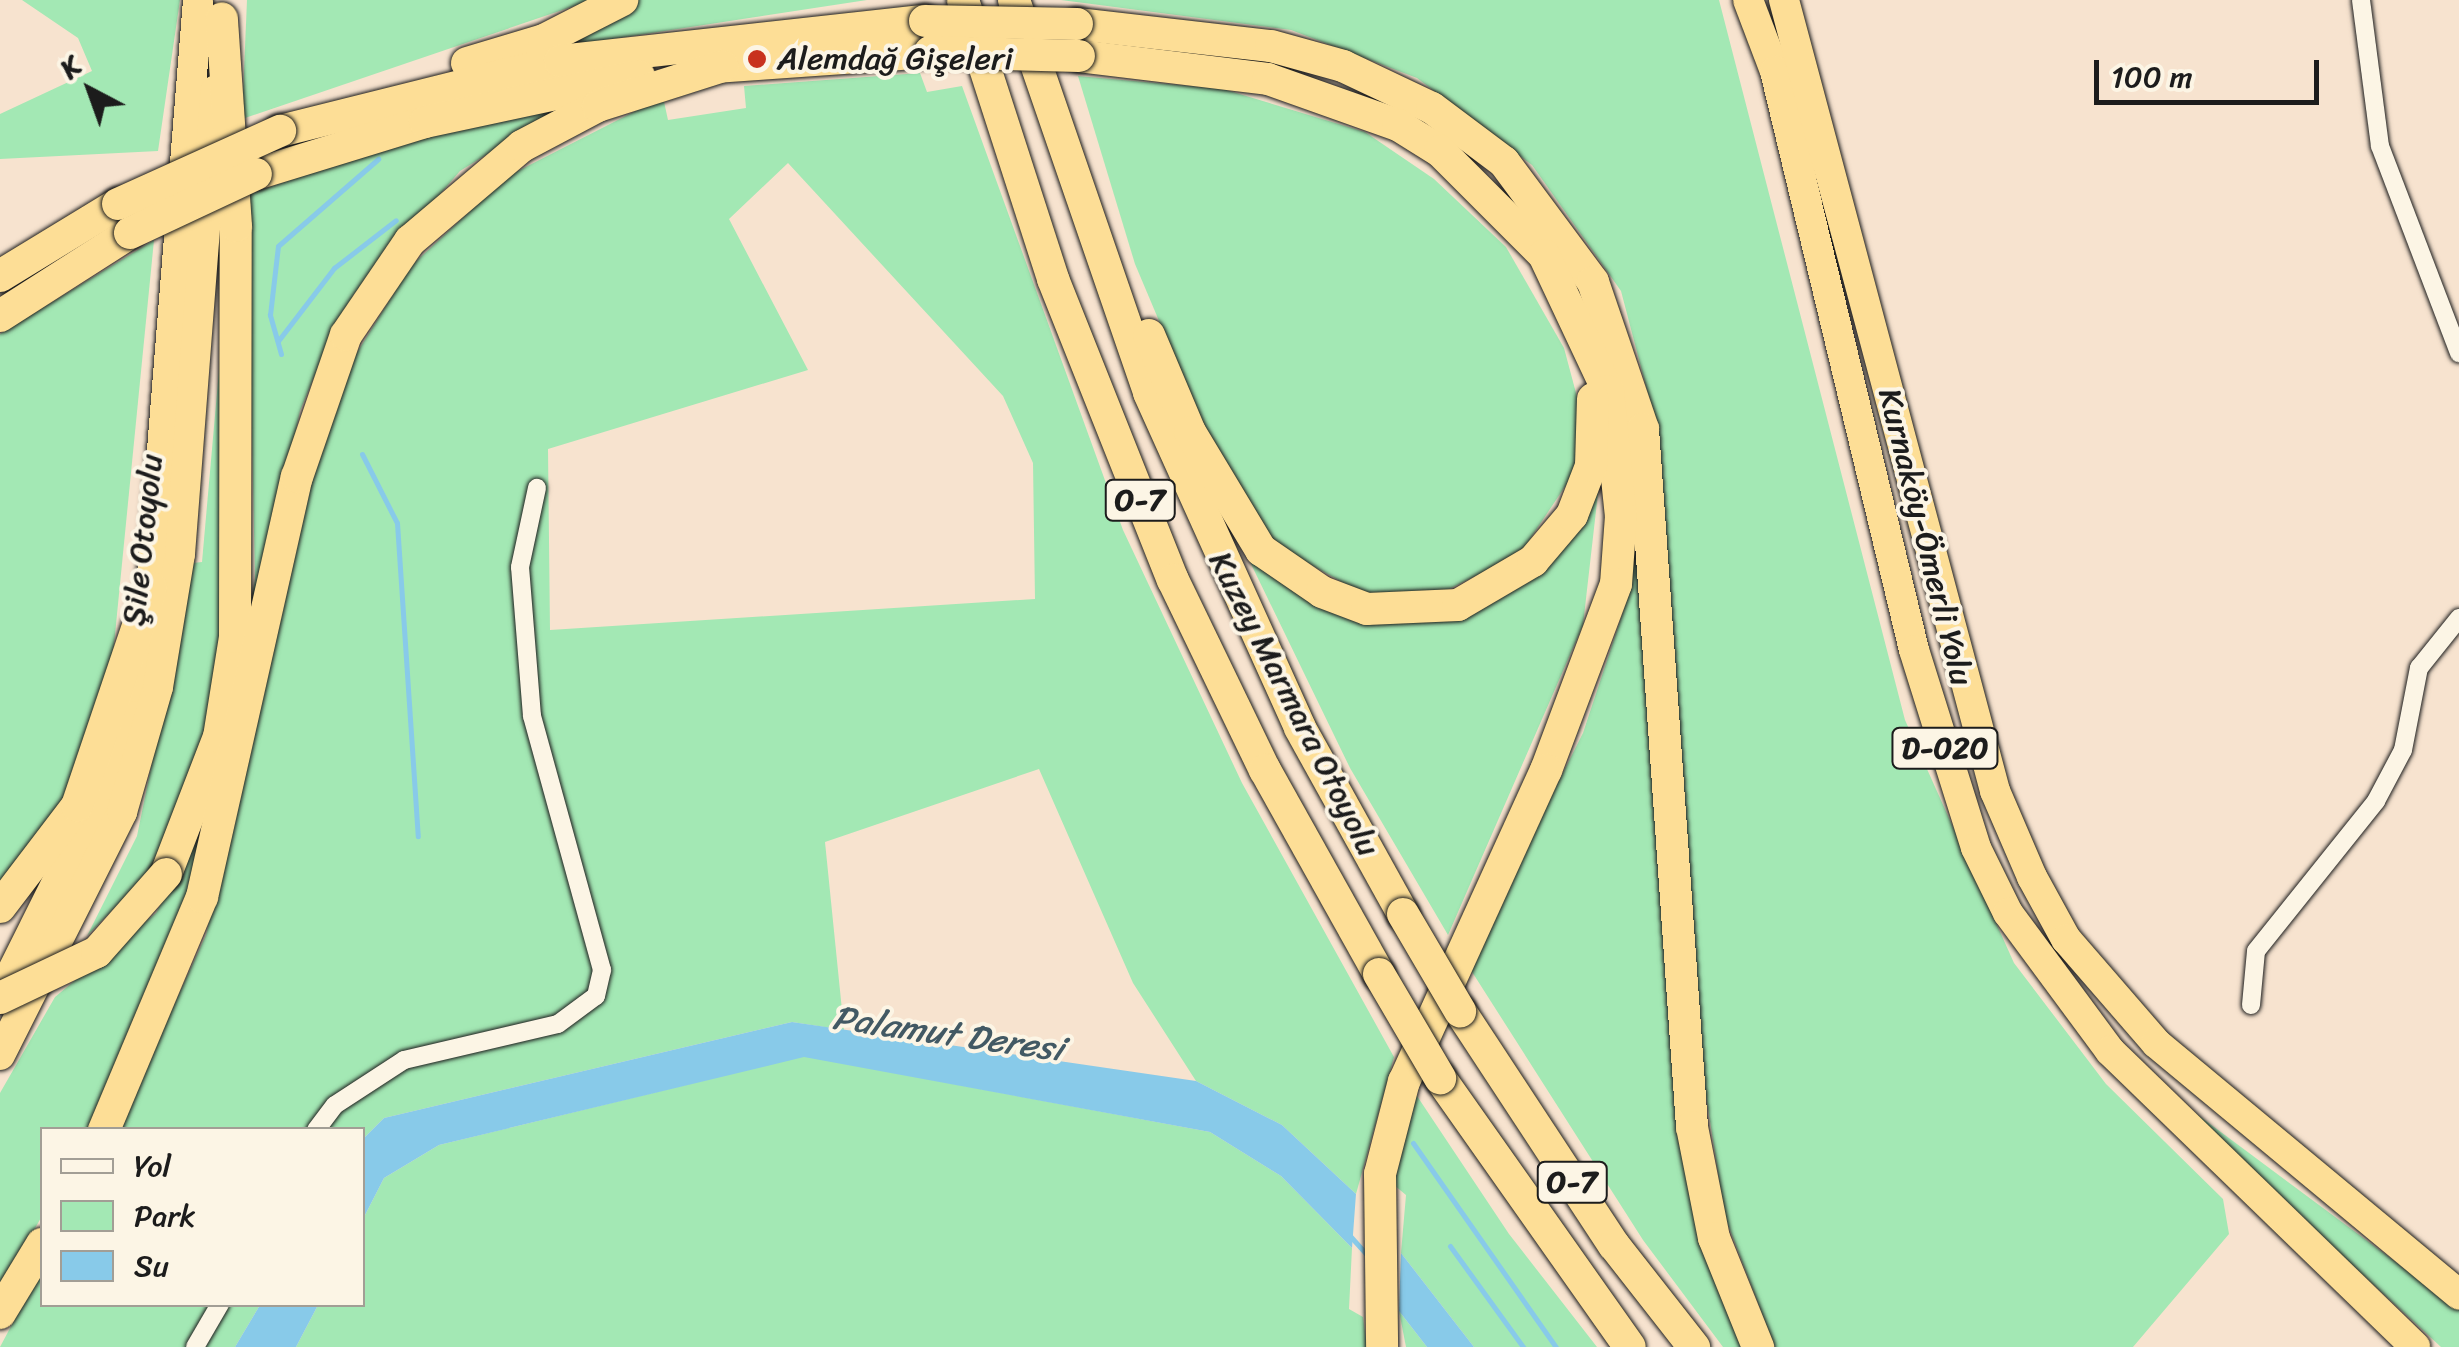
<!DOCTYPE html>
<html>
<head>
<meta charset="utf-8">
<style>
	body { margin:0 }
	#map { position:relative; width:2459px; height:1347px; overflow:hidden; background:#f7e3cf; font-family:Sriracha,sans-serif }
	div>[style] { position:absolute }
	.green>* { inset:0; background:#a3e8b4 }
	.water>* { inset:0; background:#88cae9 }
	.stream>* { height:5px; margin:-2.5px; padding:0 2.5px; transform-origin:2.5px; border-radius:2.5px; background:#88cae9 }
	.roads { filter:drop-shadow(0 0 2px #1c1c1c) drop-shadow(0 0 2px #1c1c1c) }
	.minor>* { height:18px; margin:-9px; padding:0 9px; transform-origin:9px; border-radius:9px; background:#fcf5e5 }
	.trunk>* { height:30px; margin:-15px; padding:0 15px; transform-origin:15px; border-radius:15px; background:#fdde96 }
	.motorway>* { height:32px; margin:-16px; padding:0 16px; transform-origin:16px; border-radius:16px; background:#fdde96 }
	.bridges { filter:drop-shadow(0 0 2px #1c1c1c) drop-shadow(0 0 2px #1c1c1c) }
	.motorway-bridge>* { height:32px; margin:-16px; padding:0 16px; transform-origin:16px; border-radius:16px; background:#fdde96 }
	.dots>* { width:28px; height:28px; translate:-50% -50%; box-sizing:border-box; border:5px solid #fcf5e5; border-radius:50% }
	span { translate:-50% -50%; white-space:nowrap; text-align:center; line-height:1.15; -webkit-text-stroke:8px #fcf5e5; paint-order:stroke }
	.shield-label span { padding:2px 8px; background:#fcf5e5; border:2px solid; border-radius:8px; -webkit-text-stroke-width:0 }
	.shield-label { font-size:30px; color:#1c1c1c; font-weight:700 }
	.poi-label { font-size:32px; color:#1c1c1c }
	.left { translate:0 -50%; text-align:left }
	.street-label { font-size:32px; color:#1c1c1c }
	.water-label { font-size:35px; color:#425964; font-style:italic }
	.legend { position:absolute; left:40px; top:1127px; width:325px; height:180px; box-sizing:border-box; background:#fcf5e5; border:2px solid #a29e95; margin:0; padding:12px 18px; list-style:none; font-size:30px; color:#1c1c1c }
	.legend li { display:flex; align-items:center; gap:20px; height:50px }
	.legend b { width:50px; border:2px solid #a29e95 }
	.north { position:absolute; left:40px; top:40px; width:100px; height:100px; -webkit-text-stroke:8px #fcf5e5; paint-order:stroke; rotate:319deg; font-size:28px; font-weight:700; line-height:40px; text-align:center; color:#1c1c1c }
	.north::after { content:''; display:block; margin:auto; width:35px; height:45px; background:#1c1c1c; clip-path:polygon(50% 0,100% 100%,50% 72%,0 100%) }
	.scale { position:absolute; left:2094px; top:60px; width:225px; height:45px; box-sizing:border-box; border:5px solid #1c1c1c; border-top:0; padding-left:12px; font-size:30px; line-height:35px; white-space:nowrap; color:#1c1c1c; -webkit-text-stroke:8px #fcf5e5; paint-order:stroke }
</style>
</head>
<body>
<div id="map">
	<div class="green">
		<div style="clip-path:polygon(22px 0,180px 0,158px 151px,0 159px,0 114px,92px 71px,78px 38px)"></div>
		<div style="clip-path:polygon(247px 0,592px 0,242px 119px)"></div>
		<div style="clip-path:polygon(634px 0,867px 0,541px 50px)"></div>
		<div style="clip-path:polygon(1061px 0,1719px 0,1905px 720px,2014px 963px,2106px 1084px,2223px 1199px,2229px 1234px,2133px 1347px,1775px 1347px,1725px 1217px,1704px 1083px,1658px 432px,1621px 291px,1532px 165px,1417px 78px,1291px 30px)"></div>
		<div style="clip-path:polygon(evenodd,920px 73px,927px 92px,962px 86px,1123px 530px,1242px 783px,1394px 1057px,1356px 1194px,1282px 1125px,1196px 1081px,1133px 983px,1039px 769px,825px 842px,844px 1030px,792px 1022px,384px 1118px,363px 1139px,362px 1130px,117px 1130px,206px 935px,307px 490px,346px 370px,411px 266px,508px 176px,663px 97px,668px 120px,746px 108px,744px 86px,920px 73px,788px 163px,1003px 396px,1033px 463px,1035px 599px,550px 630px,548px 449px,808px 370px,729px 219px,788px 163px)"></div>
		<div style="clip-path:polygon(1078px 76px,1223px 89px,1365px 132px,1434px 179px,1506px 247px,1564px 348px,1580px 408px,1576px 470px,1520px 554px,1435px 596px,1367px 596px,1272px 543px,1203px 425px,1135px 264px)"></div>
		<div style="clip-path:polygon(579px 97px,460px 171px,354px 294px,324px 353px,300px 411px,218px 799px,174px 943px,88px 1129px,42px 1130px,42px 1216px,0 1290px,0 1093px,55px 997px,156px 913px,218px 799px,255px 579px,247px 195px,409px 139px)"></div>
		<div style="clip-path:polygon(154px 240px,110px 685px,61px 807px,0 884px,0 334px)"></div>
		<div style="clip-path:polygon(223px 325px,220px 663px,202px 745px,156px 865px,87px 936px,137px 836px,193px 563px,202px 562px)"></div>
		<div style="clip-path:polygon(1602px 458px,1583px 625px,1448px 935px,1350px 768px,1237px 535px,1304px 593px,1470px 608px)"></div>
		<div style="clip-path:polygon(1637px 530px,1673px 1081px,1741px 1347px,1723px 1347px,1643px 1240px,1467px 964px,1583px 733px,1629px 594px)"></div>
		<div style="clip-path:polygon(804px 1056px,1210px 1132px,1281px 1176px,1352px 1248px,1349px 1309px,1363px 1317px,1367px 1347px,296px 1347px,318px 1305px,362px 1304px,363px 1219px,384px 1178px,439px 1145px)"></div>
		<div style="clip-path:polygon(2155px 1083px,2459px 1309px,2459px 1347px,2441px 1347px)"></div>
		<div style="clip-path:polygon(1415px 1093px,1509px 1234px,1597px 1347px,1474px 1347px,1401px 1253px,1406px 1195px,1394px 1185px)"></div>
		<div style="clip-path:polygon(42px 1268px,42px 1304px,260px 1305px,235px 1347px,0 1347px)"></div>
		<div style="clip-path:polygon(1399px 1311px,1427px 1347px,1406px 1347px)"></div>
	</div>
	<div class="water">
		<div style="clip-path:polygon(792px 1022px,1196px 1081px,1282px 1125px,1356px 1194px,1352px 1248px,1281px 1176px,1210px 1132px,804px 1057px,439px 1145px,384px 1178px,363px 1219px,363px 1139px,384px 1118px)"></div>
		<div style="clip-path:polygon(1401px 1253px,1474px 1347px,1427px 1347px,1399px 1311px)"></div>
		<div style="clip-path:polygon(260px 1305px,260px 1304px,318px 1305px,296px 1347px,235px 1347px)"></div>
	</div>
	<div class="stream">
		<div style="left:278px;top:341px;width:92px;rotate:-52.5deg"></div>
		<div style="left:334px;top:268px;width:78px;rotate:-37.7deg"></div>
		<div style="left:281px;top:354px;width:41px;rotate:-105.8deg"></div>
		<div style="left:270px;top:315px;width:69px;rotate:-83.4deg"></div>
		<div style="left:278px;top:246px;width:133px;rotate:-41deg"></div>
		<div style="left:362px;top:454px;width:77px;rotate:63.1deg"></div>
		<div style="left:397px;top:523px;width:314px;rotate:86.2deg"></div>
		<div style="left:1413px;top:1143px;width:249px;rotate:55deg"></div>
		<div style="left:1351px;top:1237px;width:24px;rotate:48deg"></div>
		<div style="left:1450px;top:1246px;width:125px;rotate:54.1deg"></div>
	</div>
	<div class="roads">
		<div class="minor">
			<div style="left:2361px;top:0;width:147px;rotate:82.6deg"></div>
			<div style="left:2380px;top:146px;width:222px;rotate:69.1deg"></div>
			<div style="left:2251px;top:1005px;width:54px;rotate:-84.7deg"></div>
			<div style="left:2256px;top:951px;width:192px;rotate:-51.3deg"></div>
			<div style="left:2376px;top:801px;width:58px;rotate:-62.1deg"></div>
			<div style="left:2403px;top:750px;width:84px;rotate:-79deg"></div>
			<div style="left:2419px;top:668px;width:64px;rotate:-51.3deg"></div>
			<div style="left:316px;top:1130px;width:31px;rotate:-53deg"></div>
			<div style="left:335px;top:1105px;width:82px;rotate:-33.1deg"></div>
			<div style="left:404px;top:1060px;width:158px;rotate:-13.2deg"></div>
			<div style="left:558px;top:1024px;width:47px;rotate:-36.4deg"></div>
			<div style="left:596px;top:996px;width:27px;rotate:-77deg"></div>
			<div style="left:602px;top:970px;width:263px;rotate:-105.4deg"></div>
			<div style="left:532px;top:716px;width:149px;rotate:-94.6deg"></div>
			<div style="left:520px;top:567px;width:81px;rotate:-77.9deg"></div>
			<div style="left:195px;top:1347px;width:50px;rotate:-59.8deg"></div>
		</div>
		<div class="trunk">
			<div style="left:1748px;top:0;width:76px;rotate:69.2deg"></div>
			<div style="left:1775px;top:71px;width:595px;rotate:76.5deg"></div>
			<div style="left:1914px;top:650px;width:207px;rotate:72.6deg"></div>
			<div style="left:1976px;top:848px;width:72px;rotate:63.8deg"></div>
			<div style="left:2008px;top:913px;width:172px;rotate:53.5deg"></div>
			<div style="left:2110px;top:1051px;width:425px;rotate:44.1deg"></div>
			<div style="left:1784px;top:0;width:819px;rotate:75.06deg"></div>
			<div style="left:1995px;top:791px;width:94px;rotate:66.7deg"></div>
			<div style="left:2032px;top:877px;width:71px;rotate:61.3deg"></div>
			<div style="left:2066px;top:939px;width:138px;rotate:49.1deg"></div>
			<div style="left:2156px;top:1043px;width:394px;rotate:39.7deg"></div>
			<div style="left:0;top:996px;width:236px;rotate:-63.5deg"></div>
			<div style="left:105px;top:785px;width:102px;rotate:-73.5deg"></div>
			<div style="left:134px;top:687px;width:101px;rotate:-80.4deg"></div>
			<div style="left:151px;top:587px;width:589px;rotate:-85.42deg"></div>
			<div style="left:0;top:1055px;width:272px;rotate:-63.3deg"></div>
			<div style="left:122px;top:812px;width:130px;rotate:-73.9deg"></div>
			<div style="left:158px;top:687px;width:135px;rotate:-80.6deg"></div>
			<div style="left:180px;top:554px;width:465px;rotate:-85.6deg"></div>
		</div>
		<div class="motorway">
			<div style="left:963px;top:0;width:293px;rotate:72.1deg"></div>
			<div style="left:1053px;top:279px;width:324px;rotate:68.3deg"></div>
			<div style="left:1173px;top:580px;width:211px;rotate:64.2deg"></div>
			<div style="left:1265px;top:770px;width:234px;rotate:60.8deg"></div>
			<div style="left:1014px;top:0;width:416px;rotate:71deg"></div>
			<div style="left:1149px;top:393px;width:367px;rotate:65.7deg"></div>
			<div style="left:1300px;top:728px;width:213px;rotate:61deg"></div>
			<div style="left:1077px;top:24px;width:195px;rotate:6.5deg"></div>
			<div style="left:1271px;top:46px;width:75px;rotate:15.5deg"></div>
			<div style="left:1343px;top:66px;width:98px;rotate:25.3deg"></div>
			<div style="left:1432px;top:108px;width:90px;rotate:36.9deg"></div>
			<div style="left:1504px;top:162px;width:149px;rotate:53.4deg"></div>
			<div style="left:1593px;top:282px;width:155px;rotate:71.2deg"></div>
			<div style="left:1643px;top:429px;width:700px;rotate:85.98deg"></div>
			<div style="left:1692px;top:1127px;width:113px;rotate:78.8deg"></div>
			<div style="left:1714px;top:1238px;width:118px;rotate:68deg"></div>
			<div style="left:1079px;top:56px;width:190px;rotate:6.9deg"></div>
			<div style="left:1268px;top:79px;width:138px;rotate:19.5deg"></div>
			<div style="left:1398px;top:125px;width:49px;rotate:31.8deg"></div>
			<div style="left:1440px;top:151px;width:147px;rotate:45deg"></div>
			<div style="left:1544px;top:255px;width:150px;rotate:64.8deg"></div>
			<div style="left:1608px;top:391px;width:126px;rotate:84.1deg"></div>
			<div style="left:1621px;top:516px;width:68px;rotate:94.2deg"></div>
			<div style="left:1616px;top:584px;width:199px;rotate:110.6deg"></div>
			<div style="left:1546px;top:770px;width:342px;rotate:114.5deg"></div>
			<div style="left:1404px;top:1081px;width:96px;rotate:104.5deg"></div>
			<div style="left:1380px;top:1174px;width:173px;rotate:89.3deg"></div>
			<div style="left:467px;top:63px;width:80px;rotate:-16.6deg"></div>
			<div style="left:544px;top:40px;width:88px;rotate:-27.1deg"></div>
			<div style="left:702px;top:68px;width:229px;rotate:-4deg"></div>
			<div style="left:280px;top:131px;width:289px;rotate:-14deg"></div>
			<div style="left:560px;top:61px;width:367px;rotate:-6.3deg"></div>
			<div style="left:256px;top:174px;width:177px;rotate:-17.1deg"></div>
			<div style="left:425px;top:122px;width:219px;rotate:-12.1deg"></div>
			<div style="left:0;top:276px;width:138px;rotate:-31.4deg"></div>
			<div style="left:0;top:316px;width:154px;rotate:-32.6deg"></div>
			<div style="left:1149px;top:335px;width:105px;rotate:67.1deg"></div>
			<div style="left:1190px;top:432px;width:138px;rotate:59deg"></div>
			<div style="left:1261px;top:550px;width:74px;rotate:34.5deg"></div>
			<div style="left:1322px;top:592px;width:48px;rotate:20.7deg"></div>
			<div style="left:1367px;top:609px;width:91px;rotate:-2.5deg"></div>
			<div style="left:1458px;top:605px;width:87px;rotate:-30.4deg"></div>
			<div style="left:1533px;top:561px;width:60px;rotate:-49.7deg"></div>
			<div style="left:1572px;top:515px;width:53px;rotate:-68.8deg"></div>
			<div style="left:1591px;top:466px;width:67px;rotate:-88.3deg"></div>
			<div style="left:166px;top:874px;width:147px;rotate:-68.9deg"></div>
			<div style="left:219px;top:737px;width:101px;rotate:-80.9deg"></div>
			<div style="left:235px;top:637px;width:411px;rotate:-89.9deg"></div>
			<div style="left:236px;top:226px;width:208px;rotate:-93.9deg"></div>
			<div style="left:0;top:907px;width:127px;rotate:-52.7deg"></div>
			<div style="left:77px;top:806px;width:231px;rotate:-71.3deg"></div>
			<div style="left:1460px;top:1011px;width:280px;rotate:56.7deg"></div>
			<div style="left:1614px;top:1245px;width:130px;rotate:51.9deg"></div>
			<div style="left:1440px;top:1078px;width:329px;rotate:54.8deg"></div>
			<div style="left:104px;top:1130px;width:253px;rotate:-67.2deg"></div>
			<div style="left:202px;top:897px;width:431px;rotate:-77.3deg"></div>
			<div style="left:297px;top:477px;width:150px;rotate:-71deg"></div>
			<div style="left:346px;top:335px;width:114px;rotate:-55.8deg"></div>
			<div style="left:410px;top:241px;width:147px;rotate:-40.3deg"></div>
			<div style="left:522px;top:146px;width:86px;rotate:-27.8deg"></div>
			<div style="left:598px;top:106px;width:131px;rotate:-17.7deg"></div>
			<div style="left:0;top:1313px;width:81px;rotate:-58.7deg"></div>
		</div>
	</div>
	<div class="bridges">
		<div class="motorway-bridge">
			<div style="left:925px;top:21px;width:152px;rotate:1.1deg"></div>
			<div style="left:930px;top:52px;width:149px;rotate:1.5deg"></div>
			<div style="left:118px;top:204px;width:178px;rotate:-24.3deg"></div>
			<div style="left:130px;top:233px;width:139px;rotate:-25.1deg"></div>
			<div style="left:1403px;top:914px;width:113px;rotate:59.6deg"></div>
			<div style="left:1379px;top:974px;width:121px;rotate:59.6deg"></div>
			<div style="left:0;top:998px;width:107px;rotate:-25.4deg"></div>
			<div style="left:97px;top:952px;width:104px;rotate:-48.5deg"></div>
		</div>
	</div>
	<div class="dots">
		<div style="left:757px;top:59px;background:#c8321e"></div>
	</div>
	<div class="shield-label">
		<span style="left:1140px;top:500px">O-7</span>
		<span style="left:1945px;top:748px">D-020</span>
		<span style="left:1572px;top:1182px">O-7</span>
	</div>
	<div class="poi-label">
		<span class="left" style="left:777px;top:59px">Alemdağ Gişeleri</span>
	</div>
	<div class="street-label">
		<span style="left:1925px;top:537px;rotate:76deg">Kurnaköy-Ömerli Yolu</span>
		<span style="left:143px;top:540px;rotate:-84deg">Şile Otoyolu</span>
		<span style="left:1294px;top:704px;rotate:63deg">Kuzey Marmara Otoyolu</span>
	</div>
	<div class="water-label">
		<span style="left:948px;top:1033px;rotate:8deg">Palamut Deresi</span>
	</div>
	<ul class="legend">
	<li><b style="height:12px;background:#fcf5e5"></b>Yol</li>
	<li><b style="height:28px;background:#a3e8b4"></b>Park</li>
	<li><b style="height:28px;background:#88cae9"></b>Su</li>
	</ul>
	<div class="north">K</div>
	<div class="scale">100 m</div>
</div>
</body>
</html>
